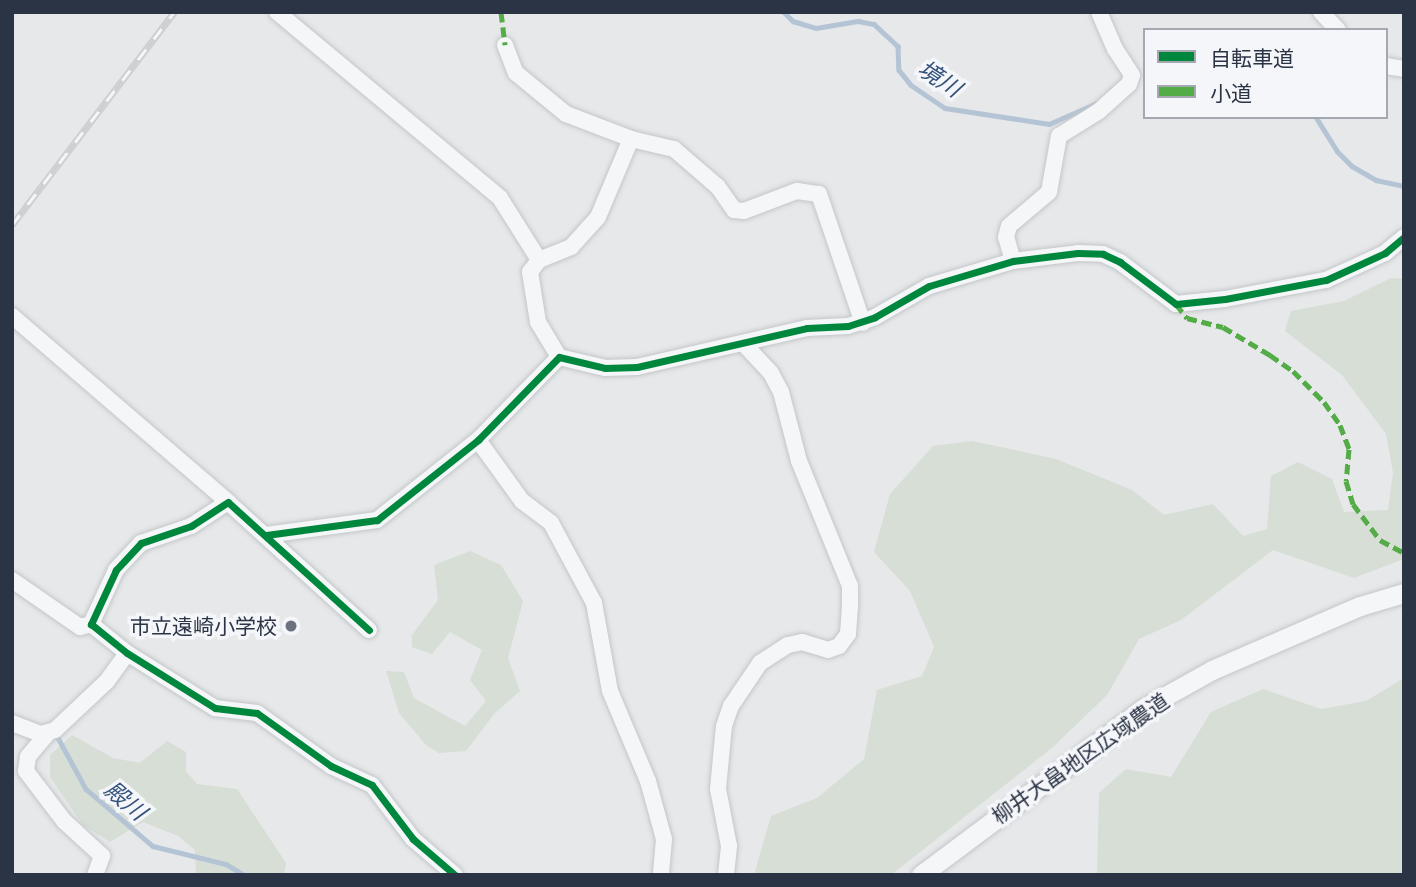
<!DOCTYPE html>
<html>
<head>
<meta charset="utf-8">
<style>
	body { margin:0 }
	#map { position:relative; width:1416px; height:887px; overflow:hidden; background:#e6e8ea; font-family:Barlow,"Noto Sans JP",sans-serif }
	div>[style] { position:absolute }
	.green>* { inset:0; background:#d6ded6 }
	.stream>* { height:4.5px; margin:-2.25px; padding:0 2.25px; transform-origin:2.25px; border-radius:2.25px; background:#b4c4d5 }
	.roads { filter:drop-shadow(0 0 2px #c4c6c8) drop-shadow(0 0 2px #c4c6c8) }
	.minor>* { height:16px; margin:-8px; padding:0 8px; transform-origin:8px; border-radius:8px; background:#f5f6f7 }
	.tertiary>* { height:19px; margin:-9.5px; padding:0 9.5px; transform-origin:9.5px; border-radius:9.5px; background:#f5f6f7 }
	.rail>* { height:7px; margin-top:-3.5px; transform-origin:0; background:repeating-linear-gradient(90deg,#f4f6f9 0 13px,#cecfd2 0 26px); box-sizing:border-box; border-block:2px solid #cecfd2 }
	.quiet>* { height:5px; margin-top:-2.5px; transform-origin:0; background:repeating-linear-gradient(90deg,#54ac47 0 10px,transparent 0 15px) }
	.cycleway>* { height:7px; margin:-3.5px; padding:0 3.5px; transform-origin:3.5px; border-radius:3.5px; background:#00873e }
	.dots>* { width:19px; height:19px; translate:-50% -50%; box-sizing:border-box; border:4px solid #f4f6f9; border-radius:50% }
	span { translate:-50% -50%; white-space:nowrap; text-align:center; line-height:1.15; -webkit-text-stroke:7px #f4f6f9; paint-order:stroke }
	.poi-label { font-size:21px; color:#2b3445 }
	.right { translate:-100% -50%; text-align:right }
	.street-label { font-size:21px; color:#2b3445 }
	.water-label { font-size:23px; color:#34527a; font-style:italic }
	.frame { position:absolute; inset:0; border:14px solid #2b3445; pointer-events:none }
	.legend { position:absolute; left:1143px; top:28px; width:245px; height:91px; box-sizing:border-box; background:#f4f6f9; border:2px solid #a4a8b1; margin:0; padding:9px 12px; list-style:none; font-size:21px; color:#2b3445 }
	.legend li { display:flex; align-items:center; gap:14px; height:35px }
	.legend b { width:35px; border:2px solid #a4a8b1 }
</style>
</head>
<body>
<div id="map">
	<div class="green">
		<div style="clip-path:polygon(1391px 278px,1404px 279px,1404px 559px,1354px 578px,1273px 550px,1181px 620px,1139px 639px,1107px 695px,1053px 747px,891px 875px,754px 875px,771px 816px,817px 798px,864px 759px,877px 690px,922px 676px,934px 647px,910px 591px,874px 552px,890px 494px,933px 446px,972px 441px,1056px 459px,1132px 490px,1164px 515px,1213px 504px,1243px 536px,1267px 529px,1271px 476px,1298px 462px,1332px 479px,1344px 512px,1388px 510px,1393px 473px,1386px 434px,1342px 375px,1285px 331px,1291px 311px,1344px 301px)"></div>
		<div style="clip-path:polygon(470px 551px,501px 565px,523px 601px,508px 658px,520px 691px,494px 714px,466px 751px,439px 753px,426px 745px,399px 713px,386px 671px,404px 672px,414px 698px,465px 726px,486px 701px,470px 680px,482px 650px,450px 632px,432px 654px,412px 647px,412px 635px,438px 600px,434px 565px)"></div>
		<div style="clip-path:polygon(1404px 678px,1404px 875px,1097px 875px,1099px 793px,1126px 769px,1171px 777px,1211px 712px,1263px 689px,1321px 709px,1366px 701px)"></div>
		<div style="clip-path:polygon(72px 735px,113px 758px,140px 763px,167px 741px,186px 752px,186px 771px,197px 784px,237px 789px,286px 863px,284px 875px,196px 875px,195px 850px,178px 836px,143px 822px,110px 842px,83px 825px,50px 777px,50px 755px)"></div>
	</div>
	<div class="stream">
		<div style="left:784px;top:12px;width:13px;rotate:45deg"></div>
		<div style="left:793px;top:21px;width:24px;rotate:17deg"></div>
		<div style="left:816px;top:28px;width:43px;rotate:-9.5deg"></div>
		<div style="left:858px;top:21px;width:16px;rotate:11deg"></div>
		<div style="left:874px;top:24px;width:33px;rotate:43deg"></div>
		<div style="left:898px;top:46px;width:24px;rotate:88deg"></div>
		<div style="left:899px;top:70px;width:19px;rotate:51deg"></div>
		<div style="left:911px;top:85px;width:41px;rotate:34.1deg"></div>
		<div style="left:945px;top:108px;width:105px;rotate:8.7deg"></div>
		<div style="left:1049px;top:124px;width:55px;rotate:-23.7deg"></div>
		<div style="left:1316px;top:117px;width:40px;rotate:58deg"></div>
		<div style="left:1337px;top:151px;width:21px;rotate:45deg"></div>
		<div style="left:1352px;top:166px;width:28px;rotate:30deg"></div>
		<div style="left:1376px;top:180px;width:29px;rotate:12deg"></div>
		<div style="left:56px;top:734px;width:63px;rotate:61.4deg"></div>
		<div style="left:86px;top:789px;width:88px;rotate:40.4deg"></div>
		<div style="left:153px;top:846px;width:75px;rotate:13.9deg"></div>
		<div style="left:226px;top:864px;width:21px;rotate:31deg"></div>
	</div>
	<div class="roads">
		<div class="minor">
			<div style="left:277px;top:12px;width:290px;rotate:39.8deg"></div>
			<div style="left:500px;top:198px;width:73px;rotate:57.8deg"></div>
			<div style="left:1321px;top:12px;width:25px;rotate:47deg"></div>
			<div style="left:505px;top:45px;width:30px;rotate:69deg"></div>
			<div style="left:516px;top:73px;width:65px;rotate:39.4deg"></div>
			<div style="left:566px;top:114px;width:70px;rotate:21deg"></div>
			<div style="left:631px;top:139px;width:44px;rotate:13.1deg"></div>
			<div style="left:674px;top:149px;width:58px;rotate:40.8deg"></div>
			<div style="left:718px;top:187px;width:28px;rotate:55deg"></div>
			<div style="left:734px;top:210px;width:10px;rotate:6deg"></div>
			<div style="left:744px;top:211px;width:57px;rotate:-20.7deg"></div>
			<div style="left:797px;top:191px;width:22px;rotate:8deg"></div>
			<div style="left:819px;top:194px;width:136px;rotate:71.2deg"></div>
			<div style="left:1386px;top:66px;width:18px;rotate:9deg"></div>
			<div style="left:1013px;top:261px;width:25px;rotate:-106deg"></div>
			<div style="left:1006px;top:237px;width:11px;rotate:-75deg"></div>
			<div style="left:1009px;top:226px;width:52px;rotate:-40.4deg"></div>
			<div style="left:1049px;top:192px;width:57px;rotate:-79.9deg"></div>
			<div style="left:1059px;top:136px;width:47px;rotate:-32deg"></div>
			<div style="left:1099px;top:111px;width:40px;rotate:-42deg"></div>
			<div style="left:1129px;top:84px;width:9px;rotate:-72deg"></div>
			<div style="left:1132px;top:75px;width:31px;rotate:-123deg"></div>
			<div style="left:1115px;top:49px;width:40px;rotate:-113.4deg"></div>
			<div style="left:12px;top:316px;width:285px;rotate:40.7deg"></div>
			<div style="left:559px;top:357px;width:41px;rotate:-121deg"></div>
			<div style="left:538px;top:322px;width:51px;rotate:-99.1deg"></div>
			<div style="left:530px;top:272px;width:15px;rotate:-53deg"></div>
			<div style="left:539px;top:260px;width:35px;rotate:-22deg"></div>
			<div style="left:571px;top:247px;width:40px;rotate:-48deg"></div>
			<div style="left:598px;top:217px;width:85px;rotate:-67.1deg"></div>
			<div style="left:478px;top:440px;width:75px;rotate:54.2deg"></div>
			<div style="left:522px;top:501px;width:36px;rotate:37deg"></div>
			<div style="left:551px;top:523px;width:91px;rotate:61.7deg"></div>
			<div style="left:594px;top:603px;width:89px;rotate:79.7deg"></div>
			<div style="left:610px;top:691px;width:98px;rotate:67.1deg"></div>
			<div style="left:648px;top:781px;width:60px;rotate:74.6deg"></div>
			<div style="left:664px;top:839px;width:36px;rotate:95deg"></div>
			<div style="left:266px;top:535px;width:112px;rotate:-7.7deg"></div>
			<div style="left:377px;top:520px;width:129px;rotate:-38.4deg"></div>
			<div style="left:478px;top:440px;width:116px;rotate:-45.7deg"></div>
			<div style="left:559px;top:357px;width:47px;rotate:13.4deg"></div>
			<div style="left:605px;top:368px;width:32px;rotate:-2deg"></div>
			<div style="left:637px;top:367px;width:174px;rotate:-12.9deg"></div>
			<div style="left:807px;top:328px;width:41px;rotate:-2.8deg"></div>
			<div style="left:848px;top:326px;width:28px;rotate:-18deg"></div>
			<div style="left:875px;top:317px;width:62px;rotate:-29.9deg"></div>
			<div style="left:929px;top:286px;width:88px;rotate:-16.6deg"></div>
			<div style="left:1013px;top:261px;width:65px;rotate:-7deg"></div>
			<div style="left:1078px;top:253px;width:25px;rotate:2deg"></div>
			<div style="left:1103px;top:254px;width:19px;rotate:25deg"></div>
			<div style="left:1120px;top:262px;width:70px;rotate:36.9deg"></div>
			<div style="left:1176px;top:304px;width:49px;rotate:-5.8deg"></div>
			<div style="left:1225px;top:299px;width:103px;rotate:-10.7deg"></div>
			<div style="left:1326px;top:280px;width:65px;rotate:-24.6deg"></div>
			<div style="left:1385px;top:253px;width:25px;rotate:-40deg"></div>
			<div style="left:12px;top:580px;width:83px;rotate:34.7deg"></div>
			<div style="left:80px;top:627px;width:11px;rotate:-15deg"></div>
			<div style="left:369px;top:630px;width:190px;rotate:-137.8deg"></div>
			<div style="left:228px;top:502px;width:44px;rotate:147deg"></div>
			<div style="left:191px;top:526px;width:53px;rotate:161.2deg"></div>
			<div style="left:141px;top:543px;width:37px;rotate:133deg"></div>
			<div style="left:116px;top:570px;width:60px;rotate:114.8deg"></div>
			<div style="left:91px;top:624px;width:46px;rotate:38.9deg"></div>
			<div style="left:127px;top:653px;width:104px;rotate:32deg"></div>
			<div style="left:215px;top:708px;width:42px;rotate:6.8deg"></div>
			<div style="left:257px;top:713px;width:91px;rotate:35.6deg"></div>
			<div style="left:331px;top:766px;width:45px;rotate:24.9deg"></div>
			<div style="left:372px;top:785px;width:68px;rotate:52.8deg"></div>
			<div style="left:413px;top:839px;width:55px;rotate:40.6deg"></div>
			<div style="left:12px;top:723px;width:31px;rotate:21deg"></div>
			<div style="left:41px;top:734px;width:15px;rotate:-16deg"></div>
			<div style="left:55px;top:730px;width:71px;rotate:-43.3deg"></div>
			<div style="left:107px;top:681px;width:34px;rotate:-54deg"></div>
			<div style="left:47px;top:734px;width:30px;rotate:130deg"></div>
			<div style="left:28px;top:757px;width:14px;rotate:98deg"></div>
			<div style="left:26px;top:771px;width:63px;rotate:52.8deg"></div>
			<div style="left:64px;top:821px;width:52px;rotate:42.6deg"></div>
			<div style="left:102px;top:856px;width:20px;rotate:110deg"></div>
			<div style="left:726px;top:875px;width:29px;rotate:-84deg"></div>
			<div style="left:729px;top:846px;width:58px;rotate:-100.9deg"></div>
			<div style="left:718px;top:789px;width:63px;rotate:-84.6deg"></div>
			<div style="left:724px;top:726px;width:21px;rotate:-71deg"></div>
			<div style="left:731px;top:706px;width:52px;rotate:-56deg"></div>
			<div style="left:760px;top:663px;width:33px;rotate:-33deg"></div>
			<div style="left:788px;top:645px;width:14px;rotate:-12deg"></div>
			<div style="left:802px;top:642px;width:27px;rotate:17deg"></div>
			<div style="left:828px;top:650px;width:12px;rotate:-20deg"></div>
			<div style="left:839px;top:646px;width:15px;rotate:-53deg"></div>
			<div style="left:848px;top:634px;width:28px;rotate:-86deg"></div>
			<div style="left:850px;top:606px;width:20px;rotate:-90deg"></div>
			<div style="left:850px;top:586px;width:135px;rotate:-112.2deg"></div>
			<div style="left:799px;top:461px;width:71px;rotate:-104.6deg"></div>
			<div style="left:781px;top:392px;width:21px;rotate:-118deg"></div>
			<div style="left:771px;top:373px;width:38px;rotate:-133deg"></div>
		</div>
		<div class="tertiary">
			<div style="left:921px;top:875px;width:279px;rotate:-36.8deg"></div>
			<div style="left:1144px;top:708px;width:78px;rotate:-29.2deg"></div>
			<div style="left:1212px;top:670px;width:161px;rotate:-23.4deg"></div>
			<div style="left:1360px;top:606px;width:46px;rotate:-16.5deg"></div>
		</div>
	</div>
	<div class="rail">
		<div style="left:12px;top:225px;width:268px;rotate:-52.7deg"></div>
	</div>
	<div class="quiet">
		<div style="left:501px;top:12px;width:33px;rotate:83deg"></div>
		<div style="left:1176px;top:304px;width:18px;rotate:52deg"></div>
		<div style="left:1187px;top:318px;width:37px;rotate:14deg"></div>
		<div style="left:1223px;top:327px;width:55px;rotate:30.8deg"></div>
		<div style="left:1270px;top:355px;width:28px;rotate:35deg"></div>
		<div style="left:1293px;top:371px;width:44px;rotate:45deg"></div>
		<div style="left:1324px;top:402px;width:28px;rotate:55deg"></div>
		<div style="left:1340px;top:425px;width:26px;rotate:69deg"></div>
		<div style="left:1349px;top:449px;width:32px;rotate:95deg"></div>
		<div style="left:1346px;top:481px;width:24px;rotate:73deg"></div>
		<div style="left:1353px;top:504px;width:45px;rotate:53.1deg"></div>
		<div style="left:1380px;top:540px;width:27px;rotate:28deg"></div>
	</div>
	<div class="cycleway">
		<div style="left:266px;top:535px;width:112px;rotate:-7.7deg"></div>
		<div style="left:377px;top:520px;width:129px;rotate:-38.4deg"></div>
		<div style="left:478px;top:440px;width:116px;rotate:-45.7deg"></div>
		<div style="left:559px;top:357px;width:47px;rotate:13.4deg"></div>
		<div style="left:605px;top:368px;width:32px;rotate:-2deg"></div>
		<div style="left:637px;top:367px;width:174px;rotate:-12.9deg"></div>
		<div style="left:807px;top:328px;width:41px;rotate:-2.8deg"></div>
		<div style="left:848px;top:326px;width:28px;rotate:-18deg"></div>
		<div style="left:875px;top:317px;width:62px;rotate:-29.9deg"></div>
		<div style="left:929px;top:286px;width:88px;rotate:-16.6deg"></div>
		<div style="left:1013px;top:261px;width:65px;rotate:-7deg"></div>
		<div style="left:1078px;top:253px;width:25px;rotate:2deg"></div>
		<div style="left:1103px;top:254px;width:19px;rotate:25deg"></div>
		<div style="left:1120px;top:262px;width:70px;rotate:36.9deg"></div>
		<div style="left:1176px;top:304px;width:49px;rotate:-5.8deg"></div>
		<div style="left:1225px;top:299px;width:103px;rotate:-10.7deg"></div>
		<div style="left:1326px;top:280px;width:65px;rotate:-24.6deg"></div>
		<div style="left:1385px;top:253px;width:25px;rotate:-40deg"></div>
		<div style="left:369px;top:630px;width:190px;rotate:-137.8deg"></div>
		<div style="left:228px;top:502px;width:44px;rotate:147deg"></div>
		<div style="left:191px;top:526px;width:53px;rotate:161.2deg"></div>
		<div style="left:141px;top:543px;width:37px;rotate:133deg"></div>
		<div style="left:116px;top:570px;width:60px;rotate:114.8deg"></div>
		<div style="left:91px;top:624px;width:46px;rotate:38.9deg"></div>
		<div style="left:127px;top:653px;width:104px;rotate:32deg"></div>
		<div style="left:215px;top:708px;width:42px;rotate:6.8deg"></div>
		<div style="left:257px;top:713px;width:91px;rotate:35.6deg"></div>
		<div style="left:331px;top:766px;width:45px;rotate:24.9deg"></div>
		<div style="left:372px;top:785px;width:68px;rotate:52.8deg"></div>
		<div style="left:413px;top:839px;width:55px;rotate:40.6deg"></div>
	</div>
	<div class="dots">
		<div style="left:291px;top:626px;background:#6c737f"></div>
	</div>
	<div class="poi-label">
		<span class="right" style="left:277px;top:626px">市立遠崎小学校</span>
	</div>
	<div class="street-label">
		<span style="left:1080px;top:758px;rotate:-35deg">柳井大畠地区広域農道</span>
	</div>
	<div class="water-label">
		<span style="left:940px;top:78px;rotate:33deg">境川</span>
		<span style="left:126px;top:800px;rotate:40deg">殿川</span>
	</div>
	<div class="frame"></div>
	<ul class="legend">
	<li><b style="height:9px;background:#00873e"></b>自転車道</li>
	<li><b style="height:9px;background:#54ac47"></b>小道</li>
	</ul>
</div>
</body>
</html>
